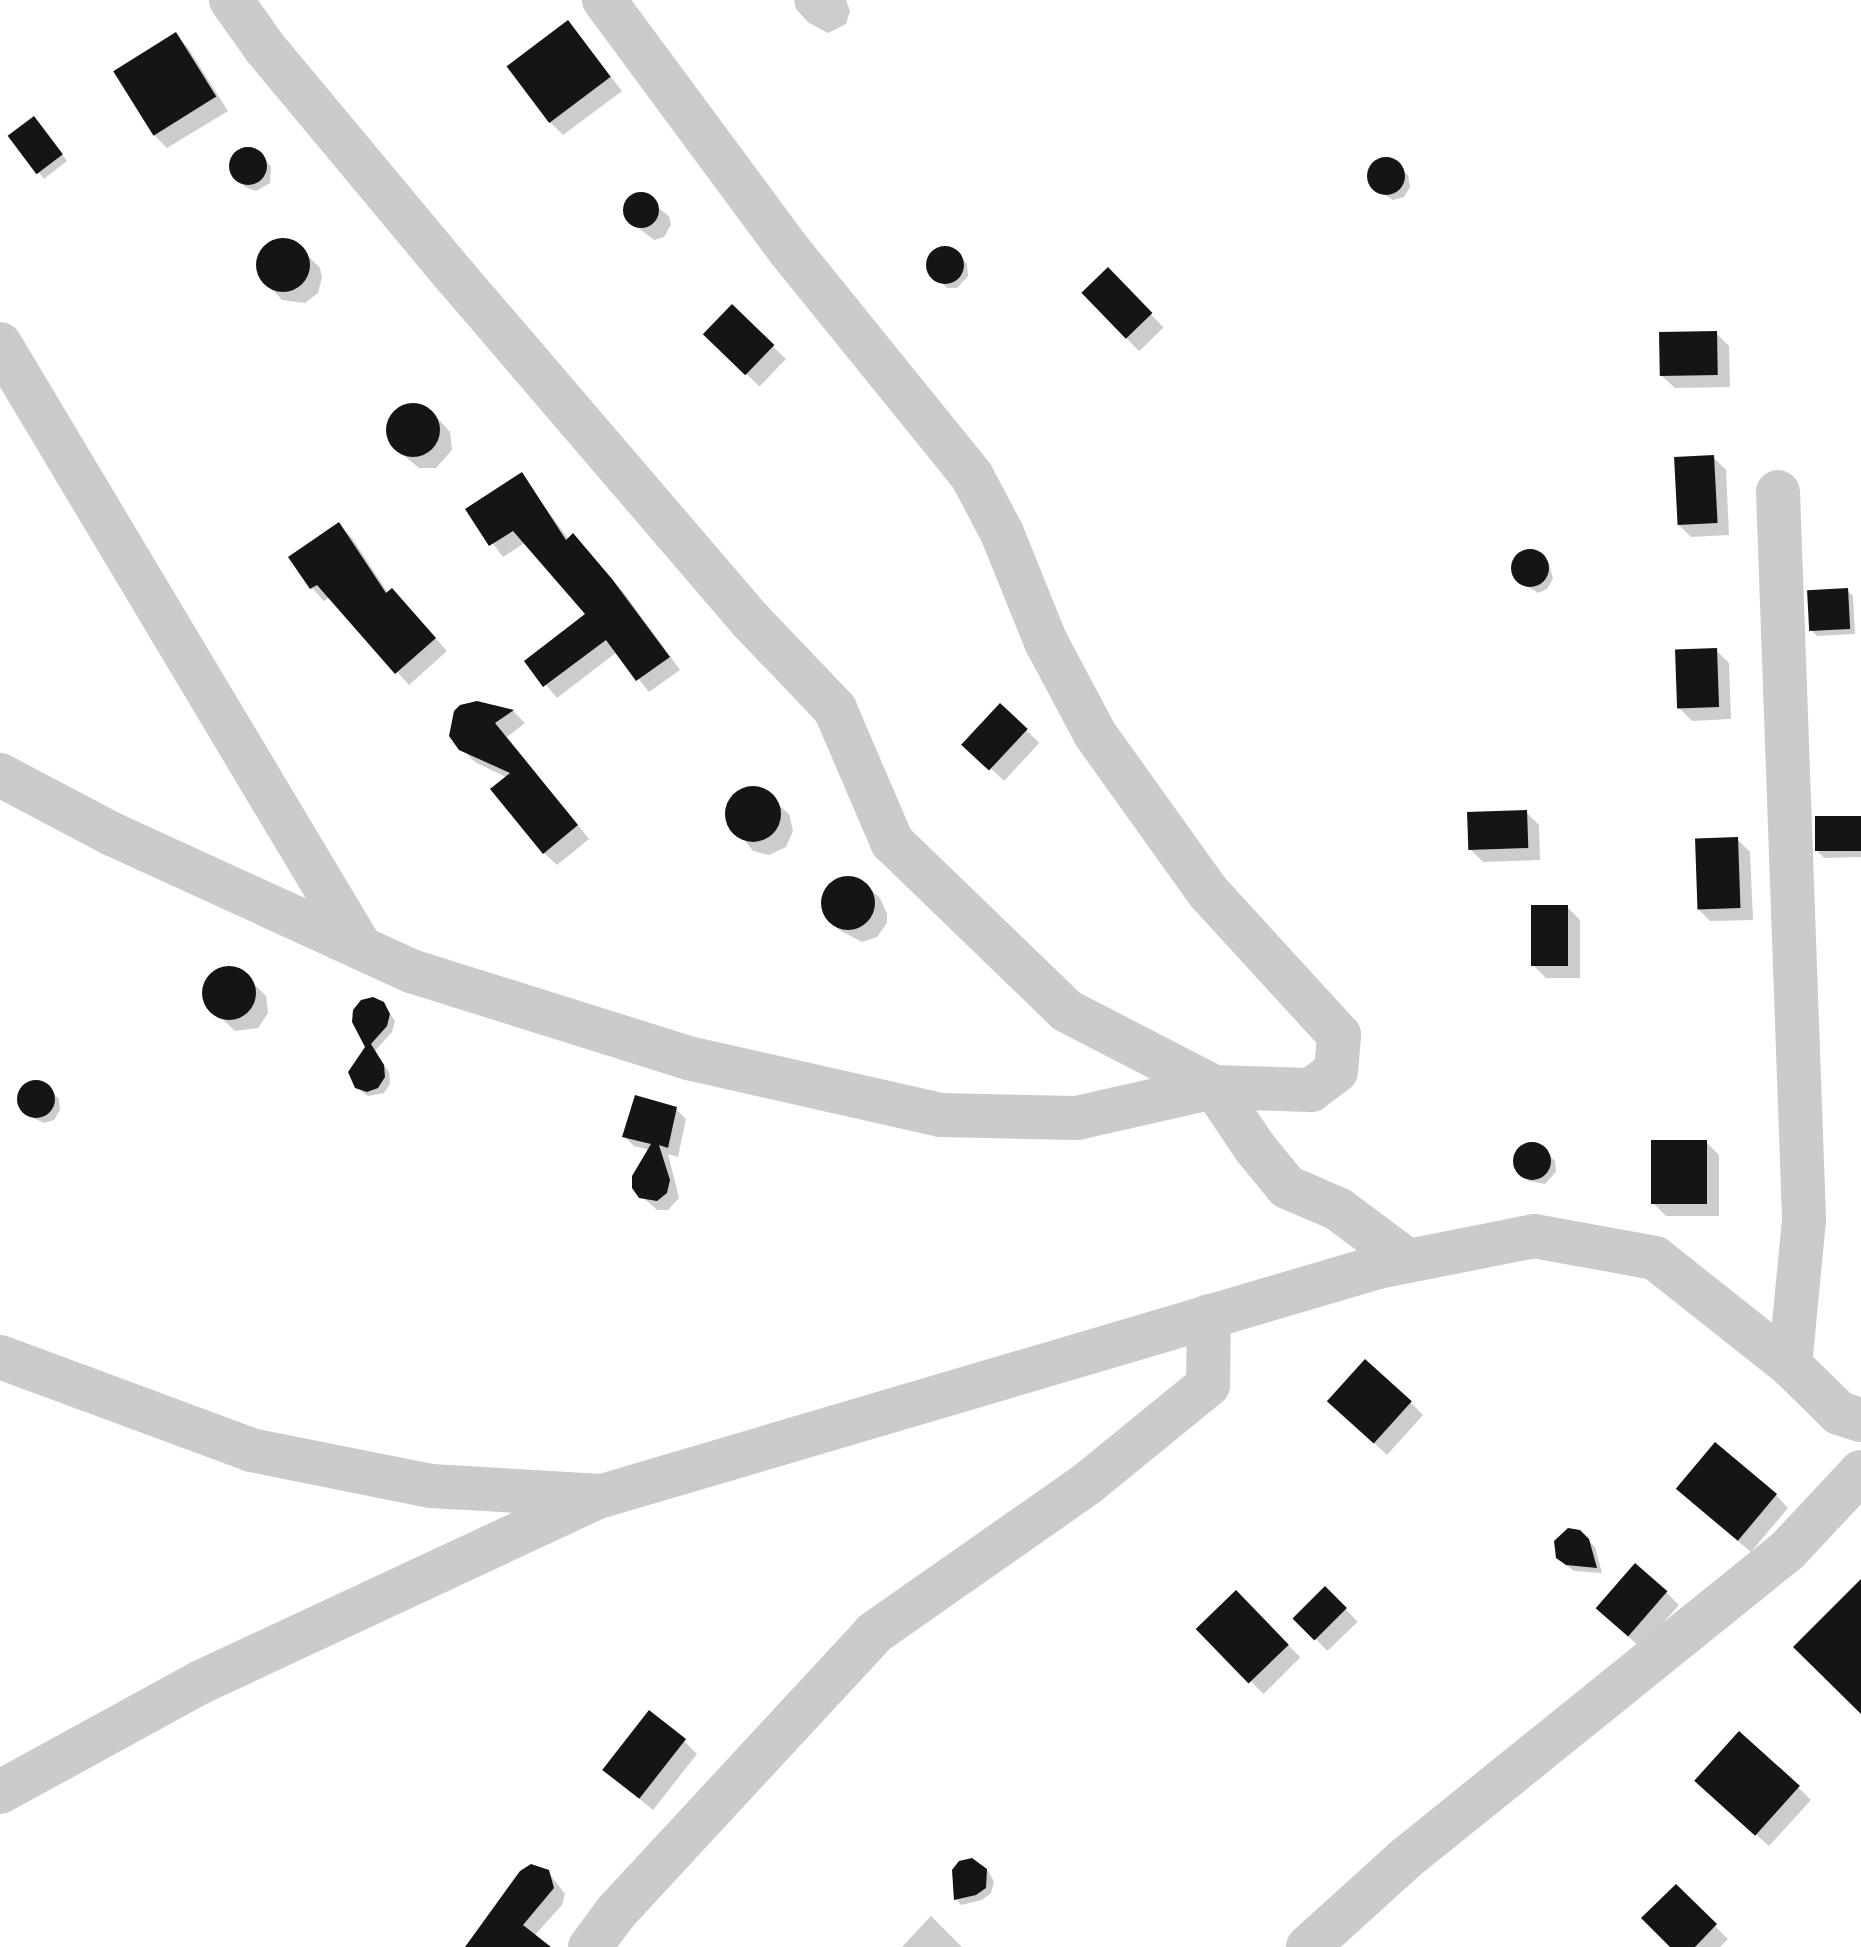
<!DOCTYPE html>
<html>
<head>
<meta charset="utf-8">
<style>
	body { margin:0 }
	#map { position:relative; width:1861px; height:1947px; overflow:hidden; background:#fff; font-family:"Alegreya Sans",sans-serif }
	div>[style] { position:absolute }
	.shadow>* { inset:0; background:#0003; transform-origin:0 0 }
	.building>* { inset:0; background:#151515; transform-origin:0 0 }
	.round { border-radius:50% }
	.minor>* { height:44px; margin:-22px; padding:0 22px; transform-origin:22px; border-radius:22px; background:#cbcbcb }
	span { translate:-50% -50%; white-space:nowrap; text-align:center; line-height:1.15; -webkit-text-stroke:8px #fff; paint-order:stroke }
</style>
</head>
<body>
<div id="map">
	<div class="shadow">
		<div style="clip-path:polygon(794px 0,846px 0,850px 11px,846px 24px,828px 33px,809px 23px,796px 9px)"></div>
		<div style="clip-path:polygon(568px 22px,622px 91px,563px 135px,550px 122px)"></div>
		<div style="clip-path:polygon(176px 35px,188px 48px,228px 111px,167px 148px,154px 135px)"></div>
		<div style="clip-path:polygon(40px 125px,67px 161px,44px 179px,10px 137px)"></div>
		<div style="clip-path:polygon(238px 151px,256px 151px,262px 158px,271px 166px,270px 183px,256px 191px,245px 187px,232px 172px)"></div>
		<div style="clip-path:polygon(1388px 159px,1408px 175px,1410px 187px,1404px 197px,1393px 200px,1372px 186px,1370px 170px,1377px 161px)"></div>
		<div style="clip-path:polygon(642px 195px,669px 216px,671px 225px,664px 237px,654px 240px,631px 222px,626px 207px,632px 198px)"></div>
		<div style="clip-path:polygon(276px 240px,294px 242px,320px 268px,322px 277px,318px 293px,305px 303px,282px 300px,258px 273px,259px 257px)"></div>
		<div style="clip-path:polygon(941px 248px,952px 249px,967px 264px,968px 276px,957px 288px,947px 288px,929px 270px,932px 254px)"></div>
		<div style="left:1108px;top:270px;width:80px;height:34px;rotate:46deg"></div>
		<div style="left:732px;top:307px;width:75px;height:38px;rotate:44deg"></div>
		<div style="clip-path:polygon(1716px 333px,1729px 346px,1730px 387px,1675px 388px,1662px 376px)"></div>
		<div style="clip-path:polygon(415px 404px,431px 411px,450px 432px,452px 450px,436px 468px,419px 468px,392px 445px,388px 430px,399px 409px)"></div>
		<div style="clip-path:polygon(1713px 457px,1726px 470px,1729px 535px,1691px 537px,1678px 524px)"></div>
		<div style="clip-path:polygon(521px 474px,569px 540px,585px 548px,624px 593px,680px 670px,649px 692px,617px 652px,557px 698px,526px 661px,588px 614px,526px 542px,503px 557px,468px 510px)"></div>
		<div style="clip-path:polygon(339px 525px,352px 538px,388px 593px,404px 603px,447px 651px,409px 685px,330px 597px,324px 601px,312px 588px)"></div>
		<div style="clip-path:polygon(1532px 551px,1549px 563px,1553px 579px,1547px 589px,1538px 593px,1516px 579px,1514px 562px,1521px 554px)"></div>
		<div style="clip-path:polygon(1847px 590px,1853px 596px,1855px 634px,1817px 636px,1811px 630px)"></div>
		<div style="clip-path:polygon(1716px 650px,1729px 663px,1731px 719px,1692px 721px,1679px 708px)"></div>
		<div style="clip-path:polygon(469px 704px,513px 711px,525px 723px,507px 737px,589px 839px,557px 865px,544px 853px,508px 778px,475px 762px,461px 748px)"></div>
		<div style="left:1000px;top:706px;width:54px;height:52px;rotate:43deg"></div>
		<div style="clip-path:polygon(752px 788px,761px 789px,789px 814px,793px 831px,786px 847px,769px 855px,753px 851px,726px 816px,736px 793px)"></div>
		<div style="clip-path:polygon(1526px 812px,1539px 825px,1540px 860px,1483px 862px,1470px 849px)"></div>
		<div style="clip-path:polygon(1861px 817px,1861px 857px,1824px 858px,1818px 852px)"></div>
		<div style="clip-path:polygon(1737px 839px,1750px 852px,1753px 920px,1710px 921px,1697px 908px)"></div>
		<div style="clip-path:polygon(850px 877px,866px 885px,880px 898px,887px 914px,887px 923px,877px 937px,862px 942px,841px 931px,827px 918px,823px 902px,834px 881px)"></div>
		<div style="clip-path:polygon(1567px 907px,1580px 920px,1580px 978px,1546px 978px,1533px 965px)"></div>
		<div style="clip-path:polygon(222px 968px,240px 970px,266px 996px,268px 1013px,258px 1028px,235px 1031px,204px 1001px,205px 985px,214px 972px)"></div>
		<div style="clip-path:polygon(383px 1004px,395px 1021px,392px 1032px,375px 1051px,389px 1072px,390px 1084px,384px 1093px,368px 1096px,359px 1089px,367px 1047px)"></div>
		<div style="clip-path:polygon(44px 1084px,59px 1099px,60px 1110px,54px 1120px,44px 1123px,29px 1116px,19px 1099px,27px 1085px)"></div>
		<div style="clip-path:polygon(676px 1109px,686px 1119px,678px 1157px,668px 1154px,679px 1198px,668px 1210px,657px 1210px,637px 1192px,650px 1150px,634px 1146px,624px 1136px)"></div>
		<div style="clip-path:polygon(1706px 1142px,1719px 1155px,1719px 1216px,1666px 1216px,1653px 1203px)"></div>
		<div style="clip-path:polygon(1528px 1144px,1539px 1145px,1555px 1161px,1556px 1172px,1545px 1184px,1529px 1181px,1516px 1166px,1519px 1150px)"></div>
		<div style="clip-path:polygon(1410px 1402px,1423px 1415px,1387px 1455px,1342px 1413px)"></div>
		<div style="clip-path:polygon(1776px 1495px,1788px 1508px,1751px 1552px,1691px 1502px)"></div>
		<div style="clip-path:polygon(1580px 1532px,1595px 1547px,1602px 1573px,1574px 1571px,1565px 1564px)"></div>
		<div style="left:1325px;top:1588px;width:47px;height:42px;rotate:46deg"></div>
		<div style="clip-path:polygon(1666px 1592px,1679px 1605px,1641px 1648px,1611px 1621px)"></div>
		<div style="left:1236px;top:1593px;width:91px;height:52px;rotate:45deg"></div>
		<div style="clip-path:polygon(684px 1741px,697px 1754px,653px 1810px,605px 1770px)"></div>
		<div style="clip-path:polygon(1798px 1787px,1811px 1800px,1769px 1846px,1710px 1793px)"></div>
		<div style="clip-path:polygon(972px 1860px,989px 1872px,994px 1882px,991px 1893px,982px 1900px,961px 1905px,956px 1899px)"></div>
		<div style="clip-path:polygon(548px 1872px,565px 1894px,562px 1905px,534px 1936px,543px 1947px,467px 1947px)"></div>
		<div style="clip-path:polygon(1676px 1887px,1728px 1939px,1720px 1947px,1673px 1947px)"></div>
		<div style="clip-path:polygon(931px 1916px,962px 1947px,902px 1947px)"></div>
	</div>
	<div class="building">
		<div style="left:568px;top:20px;width:71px;height:77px;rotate:53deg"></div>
		<div style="left:176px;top:32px;width:76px;height:74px;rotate:58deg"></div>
		<div style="left:34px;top:116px;width:48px;height:33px;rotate:53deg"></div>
		<div class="round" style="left:229px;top:147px;width:38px;height:38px"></div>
		<div class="round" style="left:1367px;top:157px;width:38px;height:38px"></div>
		<div class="round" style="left:623px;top:192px;width:36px;height:36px"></div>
		<div class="round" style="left:256px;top:238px;width:54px;height:54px"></div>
		<div class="round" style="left:926px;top:246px;width:38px;height:38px"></div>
		<div style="left:1108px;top:267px;width:64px;height:37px;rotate:46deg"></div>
		<div style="left:732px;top:304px;width:59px;height:42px;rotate:44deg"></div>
		<div style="left:1717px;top:331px;width:44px;height:58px;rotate:89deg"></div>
		<div class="round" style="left:386px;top:403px;width:54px;height:54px"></div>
		<div style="left:1714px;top:455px;width:68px;height:40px;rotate:87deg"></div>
		<div style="clip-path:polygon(522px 472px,566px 540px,573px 533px,612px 579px,670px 657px,636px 681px,606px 640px,543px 687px,524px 661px,585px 614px,513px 531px,489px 546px,465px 509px)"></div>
		<div style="clip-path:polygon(339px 522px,386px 593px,392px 588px,436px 638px,395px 674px,317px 585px,310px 589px,288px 557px)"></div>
		<div class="round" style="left:1511px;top:549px;width:38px;height:38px"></div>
		<div style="left:1848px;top:588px;width:41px;height:41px;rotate:87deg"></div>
		<div style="left:1717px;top:648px;width:59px;height:42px;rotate:88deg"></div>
		<div style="clip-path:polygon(477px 701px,514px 710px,495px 723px,578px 825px,543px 854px,490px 789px,510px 773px,459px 750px,449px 736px,454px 711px,460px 705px)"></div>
		<div style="left:1000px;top:703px;width:38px;height:57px;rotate:43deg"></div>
		<div class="round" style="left:725px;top:786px;width:56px;height:56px"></div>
		<div style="left:1527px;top:810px;width:38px;height:60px;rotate:88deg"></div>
		<div style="left:1861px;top:816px;width:35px;height:46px;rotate:90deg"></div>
		<div style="left:1738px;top:837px;width:71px;height:43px;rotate:88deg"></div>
		<div class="round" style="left:821px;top:876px;width:54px;height:54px"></div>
		<div style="left:1531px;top:905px;width:37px;height:61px"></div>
		<div class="round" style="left:202px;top:966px;width:54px;height:54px"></div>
		<div style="clip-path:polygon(373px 997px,384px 1002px,390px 1014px,387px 1026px,371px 1044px,384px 1065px,385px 1077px,378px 1088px,367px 1092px,355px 1088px,348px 1072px,365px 1047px,352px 1022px,353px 1010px,361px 1000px)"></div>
		<div class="round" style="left:17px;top:1080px;width:38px;height:38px"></div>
		<div style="clip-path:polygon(635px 1095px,677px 1107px,668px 1148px,659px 1145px,670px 1180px,667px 1193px,657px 1201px,639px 1198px,632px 1188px,632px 1176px,651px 1144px,622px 1137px)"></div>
		<div style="left:1651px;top:1140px;width:56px;height:64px"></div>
		<div class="round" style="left:1513px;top:1142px;width:38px;height:38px"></div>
		<div style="left:1365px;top:1359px;width:63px;height:57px;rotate:42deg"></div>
		<div style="left:1715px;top:1442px;width:81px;height:61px;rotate:40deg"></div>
		<div style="clip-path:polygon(1568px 1528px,1580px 1530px,1589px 1539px,1597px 1568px,1566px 1565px,1556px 1558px,1554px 1541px)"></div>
		<div style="left:1635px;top:1563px;width:43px;height:60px;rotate:41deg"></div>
		<div style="clip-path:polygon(1861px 1579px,1861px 1714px,1793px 1647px)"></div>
		<div style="left:1325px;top:1586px;width:31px;height:46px;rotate:45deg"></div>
		<div style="left:1236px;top:1590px;width:76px;height:56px;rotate:46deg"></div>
		<div style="left:649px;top:1710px;width:47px;height:76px;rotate:38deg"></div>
		<div style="left:1739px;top:1731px;width:82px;height:67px;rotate:42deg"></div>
		<div style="clip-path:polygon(972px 1858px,987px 1869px,986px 1888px,976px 1895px,954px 1900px,952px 1870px,959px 1861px)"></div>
		<div style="clip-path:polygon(531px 1864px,549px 1870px,554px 1888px,523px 1925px,551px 1947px,465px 1947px,520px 1871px)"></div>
		<div style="clip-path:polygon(1676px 1884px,1717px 1924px,1695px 1947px,1670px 1947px,1641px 1918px)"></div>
	</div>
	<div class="minor">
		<div style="left:231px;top:0;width:59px;rotate:54.7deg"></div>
		<div style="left:265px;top:48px;width:298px;rotate:50.2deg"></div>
		<div style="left:456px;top:277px;width:453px;rotate:49.4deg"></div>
		<div style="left:751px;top:621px;width:122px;rotate:46.3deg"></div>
		<div style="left:835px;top:709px;width:145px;rotate:66.8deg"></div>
		<div style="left:892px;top:842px;width:243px;rotate:44deg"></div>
		<div style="left:1067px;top:1011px;width:165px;rotate:27.3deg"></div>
		<div style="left:1214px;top:1087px;width:97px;rotate:1.8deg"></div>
		<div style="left:1311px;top:1090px;width:31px;rotate:-37deg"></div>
		<div style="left:1336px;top:1071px;width:36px;rotate:-85deg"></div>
		<div style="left:1339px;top:1035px;width:194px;rotate:-132.5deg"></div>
		<div style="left:1208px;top:892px;width:194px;rotate:-125.6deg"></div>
		<div style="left:1095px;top:734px;width:104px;rotate:-118deg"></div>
		<div style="left:1046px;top:642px;width:118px;rotate:-112deg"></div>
		<div style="left:1002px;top:533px;width:64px;rotate:-117.8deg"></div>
		<div style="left:972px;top:476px;width:291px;rotate:-129deg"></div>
		<div style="left:789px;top:250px;width:311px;rotate:-126.5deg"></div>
		<div style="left:0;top:344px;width:704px;rotate:59.13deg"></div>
		<div style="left:1778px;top:492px;width:728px;rotate:87.95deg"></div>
		<div style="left:1804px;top:1220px;width:146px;rotate:95.5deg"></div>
		<div style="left:0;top:775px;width:127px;rotate:27.8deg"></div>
		<div style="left:112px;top:834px;width:329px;rotate:24.6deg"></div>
		<div style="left:411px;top:971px;width:290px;rotate:17.4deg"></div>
		<div style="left:688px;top:1058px;width:259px;rotate:12.7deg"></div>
		<div style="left:941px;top:1115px;width:136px;rotate:1.3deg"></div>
		<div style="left:1077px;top:1118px;width:140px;rotate:-12.8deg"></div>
		<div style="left:1214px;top:1087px;width:73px;rotate:56.1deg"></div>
		<div style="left:1255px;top:1148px;width:50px;rotate:50.6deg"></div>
		<div style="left:1287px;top:1187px;width:56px;rotate:23.3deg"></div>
		<div style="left:1338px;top:1209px;width:87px;rotate:36.6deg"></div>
		<div style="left:0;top:1357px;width:268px;rotate:20.3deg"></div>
		<div style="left:251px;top:1450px;width:184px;rotate:11.3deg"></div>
		<div style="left:431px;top:1486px;width:171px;rotate:3.3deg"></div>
		<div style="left:602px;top:1496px;width:809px;rotate:-16.44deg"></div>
		<div style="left:1378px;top:1267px;width:159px;rotate:-11.2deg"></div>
		<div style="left:1534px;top:1236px;width:123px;rotate:10.3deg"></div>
		<div style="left:1655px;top:1258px;width:172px;rotate:38.4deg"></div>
		<div style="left:1790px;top:1365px;width:69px;rotate:44.4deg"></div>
		<div style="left:1839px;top:1413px;width:23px;rotate:18deg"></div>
		<div style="left:0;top:1792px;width:229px;rotate:-28.7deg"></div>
		<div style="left:201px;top:1682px;width:436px;rotate:-25deg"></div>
		<div style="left:590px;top:1947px;width:44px;rotate:-53.4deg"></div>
		<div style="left:616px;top:1912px;width:380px;rotate:-47.2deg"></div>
		<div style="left:874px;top:1633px;width:261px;rotate:-35deg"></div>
		<div style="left:1088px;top:1483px;width:155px;rotate:-39.2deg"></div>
		<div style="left:1208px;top:1385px;width:69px;rotate:-89.2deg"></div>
		<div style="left:1308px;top:1947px;width:131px;rotate:-42.2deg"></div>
		<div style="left:1405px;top:1859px;width:492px;rotate:-38.9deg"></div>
		<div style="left:1788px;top:1550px;width:107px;rotate:-46.9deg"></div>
	</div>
</div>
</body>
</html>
